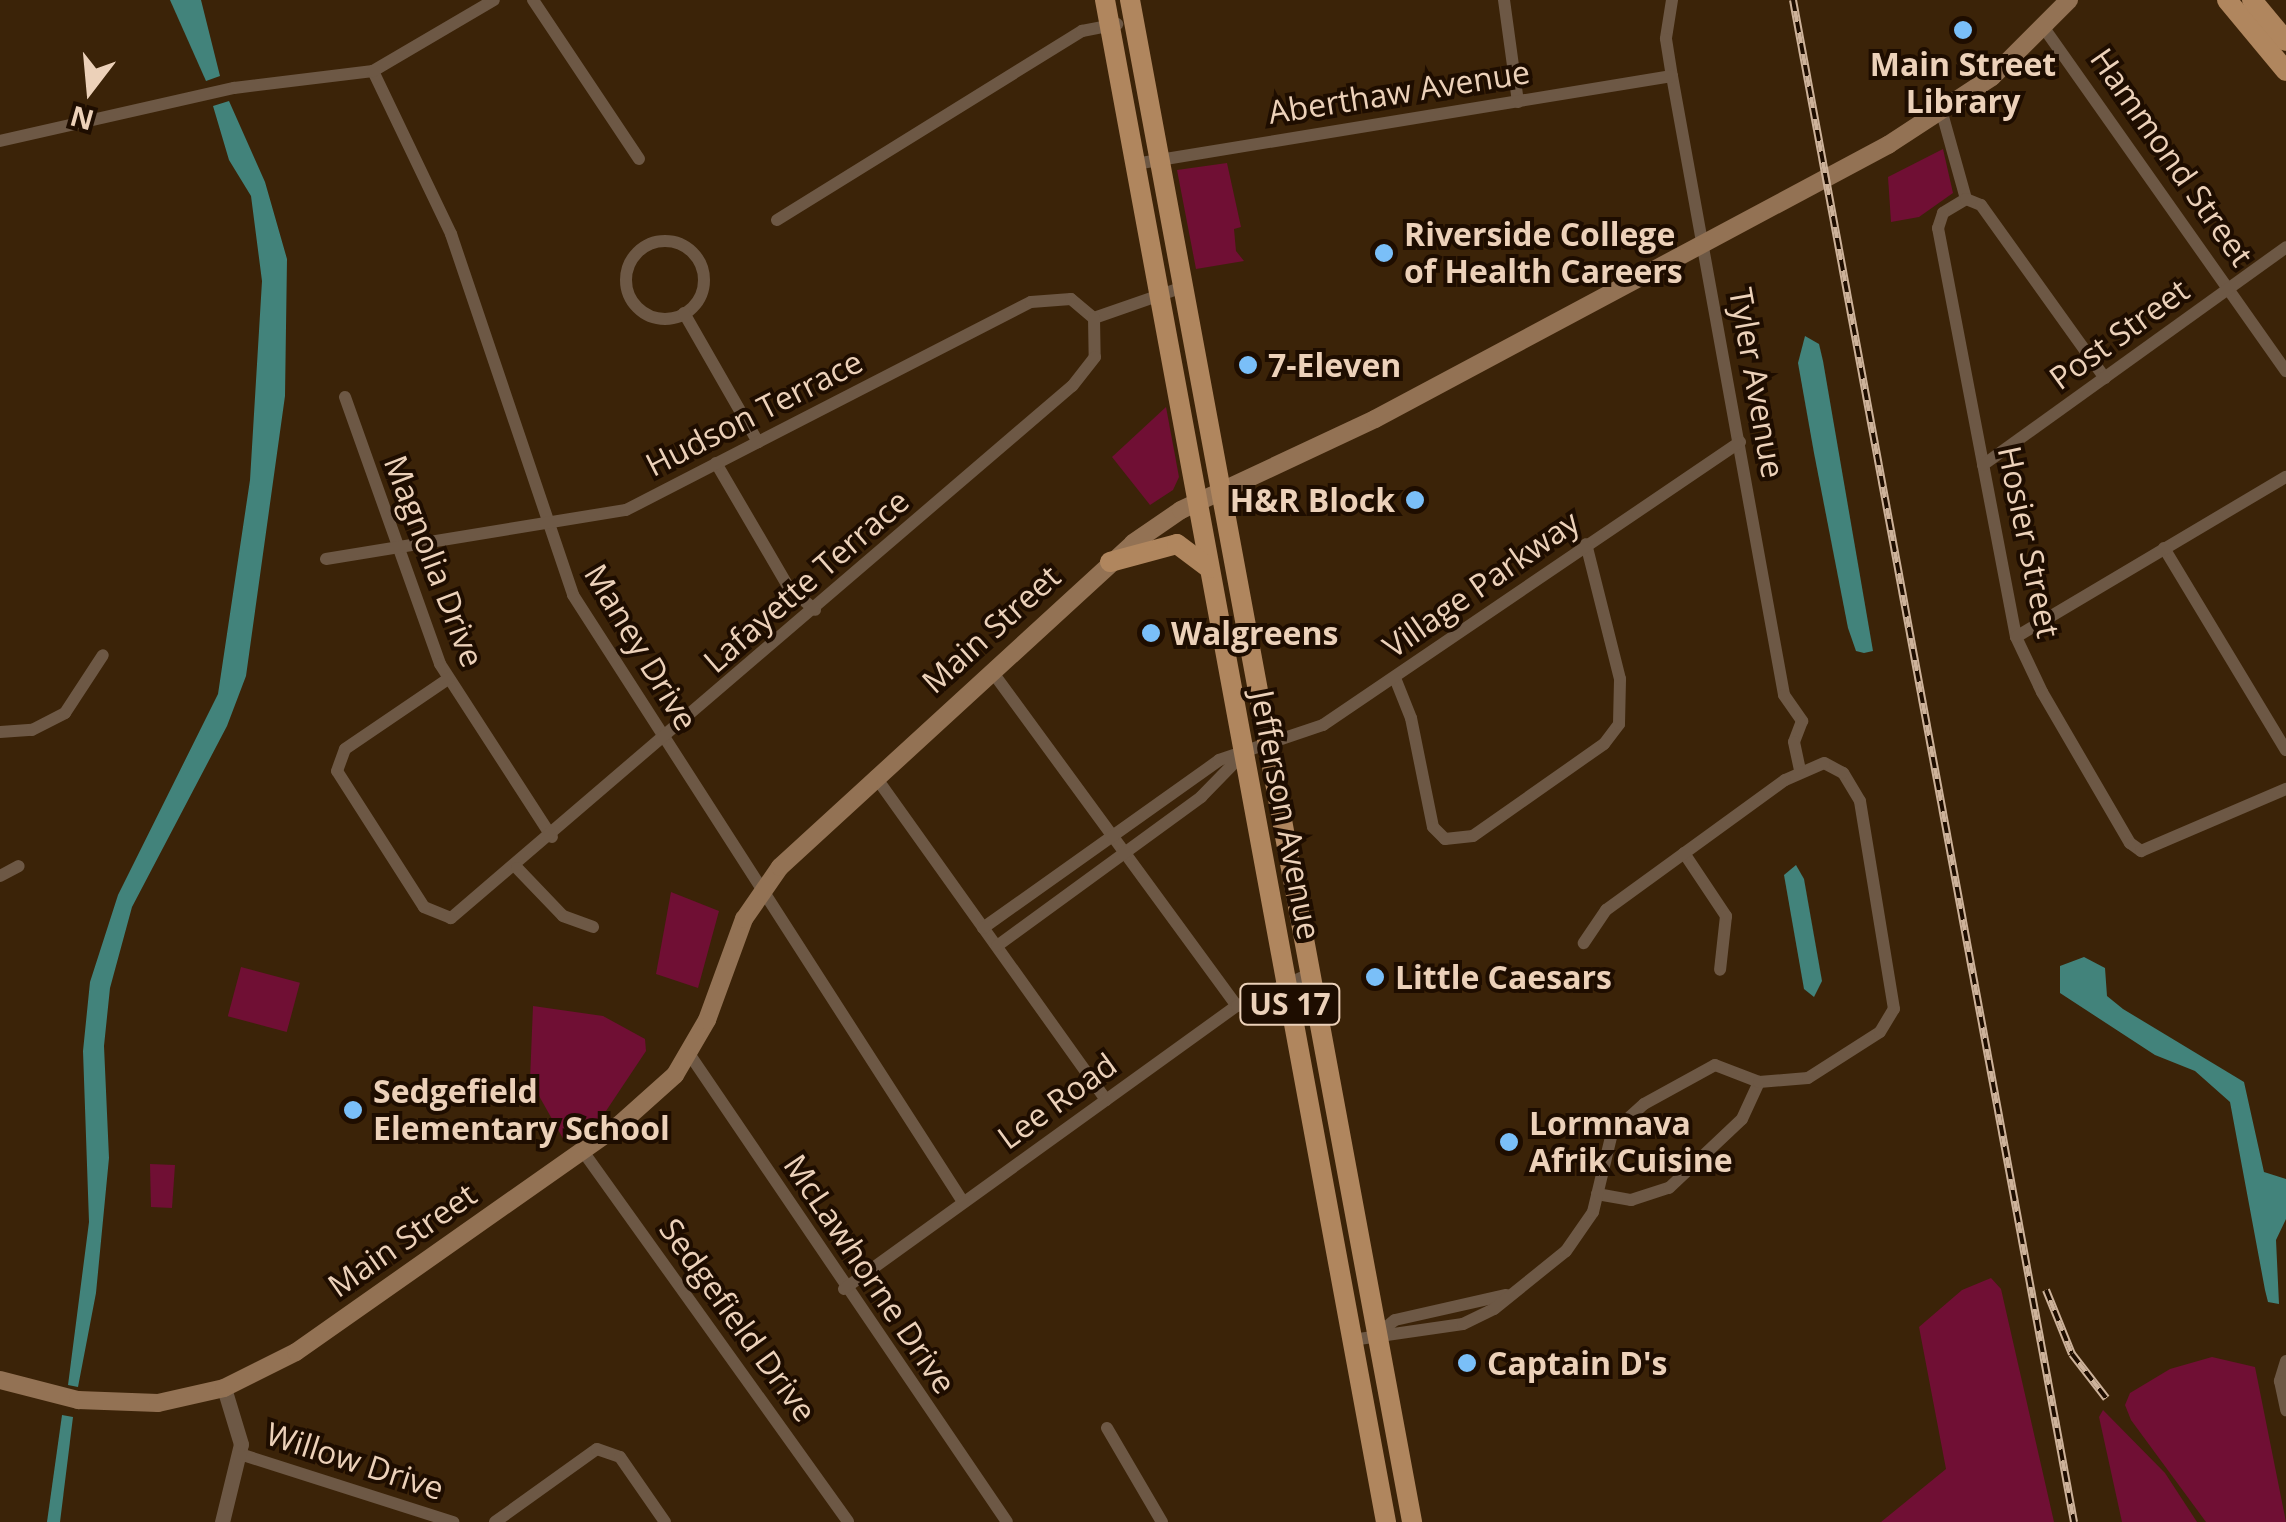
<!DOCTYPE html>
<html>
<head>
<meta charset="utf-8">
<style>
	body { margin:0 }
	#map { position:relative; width:2286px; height:1522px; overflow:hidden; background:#3b2308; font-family:"Open Sans",sans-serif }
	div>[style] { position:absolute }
	.green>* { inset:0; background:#700f34; transform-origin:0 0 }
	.water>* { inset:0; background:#42837b }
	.minor>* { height:12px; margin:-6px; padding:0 6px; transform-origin:6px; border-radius:6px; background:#6d5845 }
	.minor>.ring { margin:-6px; padding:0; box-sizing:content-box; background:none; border:12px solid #6d5845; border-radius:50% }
	.tertiary>* { height:15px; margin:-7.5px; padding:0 7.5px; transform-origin:7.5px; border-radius:7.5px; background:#6d5845 }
	.secondary>* { height:18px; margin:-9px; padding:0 9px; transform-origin:9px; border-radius:9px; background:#937254 }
	.primary>* { height:20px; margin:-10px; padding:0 10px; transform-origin:10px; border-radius:10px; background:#b0865e }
	.rail>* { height:8px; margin-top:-4px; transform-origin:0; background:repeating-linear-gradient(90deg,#1e0d00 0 11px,#cdb29a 0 22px); box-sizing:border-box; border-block:2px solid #cdb29a }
	.dots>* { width:28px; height:28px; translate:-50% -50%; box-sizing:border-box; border:5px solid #1e0d00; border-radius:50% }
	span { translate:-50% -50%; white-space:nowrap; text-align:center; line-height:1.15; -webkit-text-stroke:8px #1e0d00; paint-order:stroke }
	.shield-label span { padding:2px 8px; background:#1e0d00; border:2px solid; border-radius:8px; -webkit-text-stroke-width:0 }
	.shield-label { font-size:30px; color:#ecd1b9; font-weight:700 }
	.poi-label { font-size:32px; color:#ecd1b9; font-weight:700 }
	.left { translate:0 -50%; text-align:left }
	.right { translate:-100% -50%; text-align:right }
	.street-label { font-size:32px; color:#ecd1b9 }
	.north { position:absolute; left:40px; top:40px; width:100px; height:100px; -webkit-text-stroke:8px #1e0d00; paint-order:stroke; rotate:196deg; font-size:28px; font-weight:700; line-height:40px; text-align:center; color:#ecd1b9 }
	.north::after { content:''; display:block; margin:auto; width:35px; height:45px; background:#ecd1b9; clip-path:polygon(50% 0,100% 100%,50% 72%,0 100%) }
</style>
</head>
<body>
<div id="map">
	<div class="green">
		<div style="clip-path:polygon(1943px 149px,1953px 193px,1919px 217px,1891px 222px,1888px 177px)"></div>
		<div style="clip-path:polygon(1227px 163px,1241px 227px,1234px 229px,1236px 251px,1244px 261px,1196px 269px,1177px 170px)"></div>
		<div style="clip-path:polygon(1166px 407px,1179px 477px,1173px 490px,1150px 505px,1112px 457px)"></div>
		<div style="clip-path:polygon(671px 892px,719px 911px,698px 988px,656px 974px)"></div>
		<div style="left:241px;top:967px;width:61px;height:51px;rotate:15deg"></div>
		<div style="clip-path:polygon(533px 1006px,603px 1016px,645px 1039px,646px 1051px,602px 1117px,565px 1142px,530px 1080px)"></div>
		<div style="clip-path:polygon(150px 1164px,175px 1165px,172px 1208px,151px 1207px)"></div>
		<div style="clip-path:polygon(1991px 1278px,2001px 1289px,2054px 1522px,1881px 1522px,1946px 1469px,1919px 1327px,1962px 1290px)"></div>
		<div style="clip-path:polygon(2212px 1357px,2255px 1367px,2286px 1522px,2206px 1522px,2131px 1420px,2125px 1405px,2130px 1393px,2170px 1369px)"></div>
		<div style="clip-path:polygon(2103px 1410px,2165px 1473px,2197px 1522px,2122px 1522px,2099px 1417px)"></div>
	</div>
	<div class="water">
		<div style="clip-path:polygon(170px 0,201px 0,220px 76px,206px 81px)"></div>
		<div style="clip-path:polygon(229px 101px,265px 182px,287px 259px,285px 396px,246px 676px,227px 726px,132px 907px,110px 988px,104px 1046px,109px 1158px,96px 1293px,78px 1387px,68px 1385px,89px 1222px,83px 1051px,90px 982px,118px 895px,218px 694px,250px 480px,262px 281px,251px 196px,229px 160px,213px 106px)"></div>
		<div style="clip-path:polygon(1805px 336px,1819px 344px,1823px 361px,1873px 651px,1864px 653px,1856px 651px,1848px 628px,1814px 453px,1798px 363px)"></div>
		<div style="clip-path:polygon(1796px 865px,1804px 879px,1822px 981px,1814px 997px,1804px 989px,1784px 875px)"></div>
		<div style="clip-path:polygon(2084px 957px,2105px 968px,2107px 996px,2123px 1009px,2244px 1082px,2264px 1172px,2286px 1179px,2286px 1219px,2276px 1240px,2279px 1304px,2268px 1302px,2265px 1290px,2230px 1102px,2195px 1071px,2155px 1055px,2060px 993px,2060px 966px)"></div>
		<div style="clip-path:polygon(62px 1415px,73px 1417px,60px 1522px,47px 1522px)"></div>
	</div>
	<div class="minor">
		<div style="left:533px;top:0;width:191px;rotate:56.3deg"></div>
		<div style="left:1504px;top:0;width:103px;rotate:82.2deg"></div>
		<div style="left:1672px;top:0;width:39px;rotate:99deg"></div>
		<div style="left:1666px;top:39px;width:37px;rotate:81deg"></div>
		<div style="left:1672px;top:76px;width:629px;rotate:79.74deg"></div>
		<div style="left:1784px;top:695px;width:32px;rotate:55deg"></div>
		<div style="left:1802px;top:721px;width:22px;rotate:111deg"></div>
		<div style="left:1794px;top:742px;width:29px;rotate:78deg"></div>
		<div style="left:2044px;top:28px;width:420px;rotate:54.8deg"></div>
		<div style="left:373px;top:71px;width:181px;rotate:64.4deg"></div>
		<div style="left:451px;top:234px;width:381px;rotate:71.3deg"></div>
		<div style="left:573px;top:595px;width:721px;rotate:57.28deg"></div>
		<div style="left:1942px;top:113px;width:89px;rotate:74.4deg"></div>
		<div style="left:0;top:141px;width:240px;rotate:-12.8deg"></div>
		<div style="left:234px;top:88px;width:140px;rotate:-7deg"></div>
		<div style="left:373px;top:71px;width:140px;rotate:-30.4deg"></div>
		<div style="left:1135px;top:164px;width:544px;rotate:-9.31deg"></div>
		<div style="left:1966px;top:199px;width:27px;rotate:149deg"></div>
		<div style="left:1943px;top:213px;width:16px;rotate:108deg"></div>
		<div style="left:1938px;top:228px;width:416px;rotate:79.2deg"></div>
		<div style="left:2016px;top:637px;width:61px;rotate:64.7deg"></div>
		<div style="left:2042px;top:692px;width:175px;rotate:59.8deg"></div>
		<div style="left:2130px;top:843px;width:14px;rotate:36deg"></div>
		<div style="left:2141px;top:851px;width:158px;rotate:-23.2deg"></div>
		<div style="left:1966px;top:199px;width:16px;rotate:22deg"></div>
		<div style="left:1981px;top:205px;width:213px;rotate:54.4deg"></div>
		<div style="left:777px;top:220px;width:359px;rotate:-31.8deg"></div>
		<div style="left:1082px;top:31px;width:36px;rotate:-11deg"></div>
		<div class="ring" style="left:626px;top:241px;width:66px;height:66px"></div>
		<div style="left:684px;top:313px;width:149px;rotate:60.2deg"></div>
		<div style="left:1094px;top:318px;width:94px;rotate:-19.2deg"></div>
		<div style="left:345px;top:397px;width:283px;rotate:70.4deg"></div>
		<div style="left:440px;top:664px;width:206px;rotate:57.1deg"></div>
		<div style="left:716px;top:463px;width:145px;rotate:59.7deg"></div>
		<div style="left:789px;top:588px;width:34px;rotate:40deg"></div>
		<div style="left:1983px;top:465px;width:373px;rotate:-35.7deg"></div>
		<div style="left:2164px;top:548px;width:236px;rotate:58.9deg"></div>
		<div style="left:326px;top:559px;width:304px;rotate:-9.3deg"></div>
		<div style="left:626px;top:510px;width:455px;rotate:-27.2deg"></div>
		<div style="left:1031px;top:302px;width:40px;rotate:-4.3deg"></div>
		<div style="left:1071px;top:299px;width:30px;rotate:40deg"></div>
		<div style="left:1094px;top:318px;width:39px;rotate:89deg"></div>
		<div style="left:1095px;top:357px;width:37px;rotate:128deg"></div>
		<div style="left:1072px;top:386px;width:818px;rotate:139.41deg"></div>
		<div style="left:451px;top:918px;width:29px;rotate:-158deg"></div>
		<div style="left:424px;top:907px;width:161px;rotate:-122.6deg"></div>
		<div style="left:337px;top:771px;width:23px;rotate:-70deg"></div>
		<div style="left:345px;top:749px;width:125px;rotate:-34.2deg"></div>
		<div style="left:2016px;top:637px;width:314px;rotate:-30.7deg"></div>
		<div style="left:991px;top:670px;width:416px;rotate:53.8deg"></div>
		<div style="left:1395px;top:678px;width:43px;rotate:68.2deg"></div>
		<div style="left:1411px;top:718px;width:111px;rotate:78.6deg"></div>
		<div style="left:1433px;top:827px;width:17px;rotate:45deg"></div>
		<div style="left:1445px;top:839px;width:28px;rotate:-6deg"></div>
		<div style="left:1473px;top:836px;width:160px;rotate:-35.1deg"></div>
		<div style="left:1604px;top:744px;width:25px;rotate:-53deg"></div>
		<div style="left:1619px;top:724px;width:45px;rotate:-88.7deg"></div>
		<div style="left:1620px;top:679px;width:139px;rotate:-104.1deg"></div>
		<div style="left:0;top:732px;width:32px;rotate:-4deg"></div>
		<div style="left:32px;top:730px;width:37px;rotate:-27deg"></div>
		<div style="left:65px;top:713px;width:69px;rotate:-56.8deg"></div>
		<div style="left:875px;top:776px;width:398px;rotate:54.5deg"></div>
		<div style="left:1684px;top:853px;width:76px;rotate:56.3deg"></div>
		<div style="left:1726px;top:916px;width:54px;rotate:96.3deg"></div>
		<div style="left:517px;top:868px;width:66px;rotate:46.2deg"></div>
		<div style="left:563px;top:916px;width:32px;rotate:20deg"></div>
		<div style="left:0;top:876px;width:21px;rotate:-28deg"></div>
		<div style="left:983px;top:928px;width:290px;rotate:-35.4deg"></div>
		<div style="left:1219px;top:760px;width:110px;rotate:-18.6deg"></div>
		<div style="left:1323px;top:725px;width:504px;rotate:-34.16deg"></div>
		<div style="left:997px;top:946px;width:253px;rotate:-36.1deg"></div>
		<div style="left:1201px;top:797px;width:62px;rotate:-45.7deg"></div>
		<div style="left:690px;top:1055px;width:564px;rotate:55.83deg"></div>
		<div style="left:582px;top:1150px;width:457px;rotate:54.4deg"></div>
		<div style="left:1597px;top:1194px;width:35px;rotate:10deg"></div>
		<div style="left:1631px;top:1200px;width:40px;rotate:-18deg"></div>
		<div style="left:1669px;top:1188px;width:100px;rotate:-43.4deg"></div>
		<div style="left:1742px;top:1119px;width:41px;rotate:-65.3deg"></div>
		<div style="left:844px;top:1289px;width:484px;rotate:-35.8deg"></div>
		<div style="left:1237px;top:1006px;width:80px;rotate:-23.7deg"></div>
		<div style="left:1377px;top:1335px;width:23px;rotate:-40deg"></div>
		<div style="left:1395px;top:1320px;width:114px;rotate:-12.7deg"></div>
		<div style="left:1352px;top:1340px;width:112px;rotate:-8.2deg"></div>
		<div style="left:1463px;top:1324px;width:34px;rotate:-26deg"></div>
		<div style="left:1494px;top:1309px;width:92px;rotate:-38.9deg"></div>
		<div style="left:1566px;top:1251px;width:47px;rotate:-55.3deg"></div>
		<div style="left:1593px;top:1212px;width:81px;rotate:-76.5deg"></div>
		<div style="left:1612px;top:1133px;width:43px;rotate:-42.2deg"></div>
		<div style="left:1644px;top:1104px;width:81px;rotate:-28.8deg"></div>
		<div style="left:1715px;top:1065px;width:47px;rotate:21.1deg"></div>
		<div style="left:1759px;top:1082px;width:49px;rotate:-4.7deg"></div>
		<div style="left:1808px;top:1078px;width:85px;rotate:-32.6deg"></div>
		<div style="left:1880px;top:1032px;width:27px;rotate:-59deg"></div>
		<div style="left:1894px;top:1009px;width:211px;rotate:-99.3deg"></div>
		<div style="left:1860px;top:801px;width:33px;rotate:-121deg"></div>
		<div style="left:1843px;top:773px;width:21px;rotate:-152deg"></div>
		<div style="left:1824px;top:763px;width:43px;rotate:156.4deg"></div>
		<div style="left:1785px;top:780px;width:221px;rotate:144deg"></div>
		<div style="left:1606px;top:910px;width:40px;rotate:124deg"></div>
		<div style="left:2286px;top:1361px;width:21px;rotate:107deg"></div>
		<div style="left:2280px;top:1381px;width:30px;rotate:78deg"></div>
		<div style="left:1107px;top:1428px;width:109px;rotate:59.7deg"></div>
		<div style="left:240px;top:1454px;width:224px;rotate:17.7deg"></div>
		<div style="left:495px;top:1522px;width:125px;rotate:-35.6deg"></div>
		<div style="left:597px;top:1449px;width:24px;rotate:19deg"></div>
		<div style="left:620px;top:1457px;width:79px;rotate:55.3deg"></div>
	</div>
	<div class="tertiary">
		<div style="left:222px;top:1522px;width:80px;rotate:-76.3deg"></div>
		<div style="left:241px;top:1444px;width:59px;rotate:-106.9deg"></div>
	</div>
	<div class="secondary">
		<div style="left:0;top:1380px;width:81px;rotate:14.4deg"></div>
		<div style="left:78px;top:1400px;width:80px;rotate:2.1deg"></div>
		<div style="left:158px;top:1403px;width:68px;rotate:-12.8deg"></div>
		<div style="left:224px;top:1388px;width:80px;rotate:-26.6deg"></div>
		<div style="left:296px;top:1352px;width:395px;rotate:-35.1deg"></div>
		<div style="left:619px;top:1125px;width:75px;rotate:-41.8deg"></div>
		<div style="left:675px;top:1075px;width:64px;rotate:-59.8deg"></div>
		<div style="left:707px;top:1020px;width:108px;rotate:-69.9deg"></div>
		<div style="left:744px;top:919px;width:63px;rotate:-55.3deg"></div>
		<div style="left:780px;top:867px;width:479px;rotate:-42.5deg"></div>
		<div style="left:1133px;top:543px;width:58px;rotate:-34.5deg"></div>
		<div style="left:1181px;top:510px;width:214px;rotate:-25.1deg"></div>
		<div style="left:1375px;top:419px;width:582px;rotate:-28.11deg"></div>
		<div style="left:1888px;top:145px;width:124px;rotate:-33.2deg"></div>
		<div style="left:1992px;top:77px;width:109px;rotate:-45deg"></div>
	</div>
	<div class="primary">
		<div style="left:1105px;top:0;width:1548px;rotate:79.54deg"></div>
		<div style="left:1130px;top:0;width:1548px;rotate:79.5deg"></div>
		<div style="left:2227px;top:0;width:92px;rotate:50.3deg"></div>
		<div style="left:2252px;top:0;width:53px;rotate:50.3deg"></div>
		<div style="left:1110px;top:562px;width:69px;rotate:-15deg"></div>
		<div style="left:1177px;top:544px;width:40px;rotate:37deg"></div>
	</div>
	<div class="rail">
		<div style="left:1793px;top:0;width:1548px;rotate:79.54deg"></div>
		<div style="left:2046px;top:1290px;width:69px;rotate:67.9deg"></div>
		<div style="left:2072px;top:1354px;width:56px;rotate:52.3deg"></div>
	</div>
	<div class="dots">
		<div style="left:1963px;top:30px;background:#7abff8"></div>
		<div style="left:1384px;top:253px;background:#7abff8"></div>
		<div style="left:1248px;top:365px;background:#7abff8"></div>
		<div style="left:1415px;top:500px;background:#7abff8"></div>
		<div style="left:1151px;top:633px;background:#7abff8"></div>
		<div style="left:1375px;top:977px;background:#7abff8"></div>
		<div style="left:353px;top:1110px;background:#7abff8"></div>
		<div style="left:1509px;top:1142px;background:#7abff8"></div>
		<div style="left:1467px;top:1363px;background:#7abff8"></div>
	</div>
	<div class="shield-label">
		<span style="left:1290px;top:1004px">US 17</span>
	</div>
	<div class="poi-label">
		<span style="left:1963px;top:83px">Main Street<br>Library</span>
		<span class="left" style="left:1404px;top:253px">Riverside College<br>of Health Careers</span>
		<span class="left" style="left:1268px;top:365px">7-Eleven</span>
		<span class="right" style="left:1395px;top:500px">H&amp;R Block</span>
		<span class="left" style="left:1171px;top:633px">Walgreens</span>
		<span class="left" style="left:1395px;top:977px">Little Caesars</span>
		<span class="left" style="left:373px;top:1110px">Sedgefield<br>Elementary School</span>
		<span class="left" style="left:1529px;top:1142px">Lormnava<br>Afrik Cuisine</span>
		<span class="left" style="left:1487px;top:1363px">Captain D's</span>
	</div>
	<div class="street-label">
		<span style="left:1399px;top:92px;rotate:-9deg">Aberthaw Avenue</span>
		<span style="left:2172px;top:157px;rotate:55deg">Hammond Street</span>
		<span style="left:2119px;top:334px;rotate:-36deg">Post Street</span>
		<span style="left:1757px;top:383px;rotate:80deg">Tyler Avenue</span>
		<span style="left:754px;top:413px;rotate:-27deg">Hudson Terrace</span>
		<span style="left:2029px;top:542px;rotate:78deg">Hosier Street</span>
		<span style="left:434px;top:561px;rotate:69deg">Magnolia Drive</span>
		<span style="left:806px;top:581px;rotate:-41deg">Lafayette Terrace</span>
		<span style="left:1481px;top:584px;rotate:-35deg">Village Parkway</span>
		<span style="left:991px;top:629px;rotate:-42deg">Main Street</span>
		<span style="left:641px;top:647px;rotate:59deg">Maney Drive</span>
		<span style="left:1286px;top:815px;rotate:79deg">Jefferson Avenue</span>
		<span style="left:1057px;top:1101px;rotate:-36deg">Lee Road</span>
		<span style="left:402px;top:1240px;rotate:-35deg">Main Street</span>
		<span style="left:870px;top:1274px;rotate:56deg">McLawhorne Drive</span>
		<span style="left:738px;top:1320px;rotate:54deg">Sedgefield Drive</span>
		<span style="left:355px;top:1461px;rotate:18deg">Willow Drive</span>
	</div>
	<div class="north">N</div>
</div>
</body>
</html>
